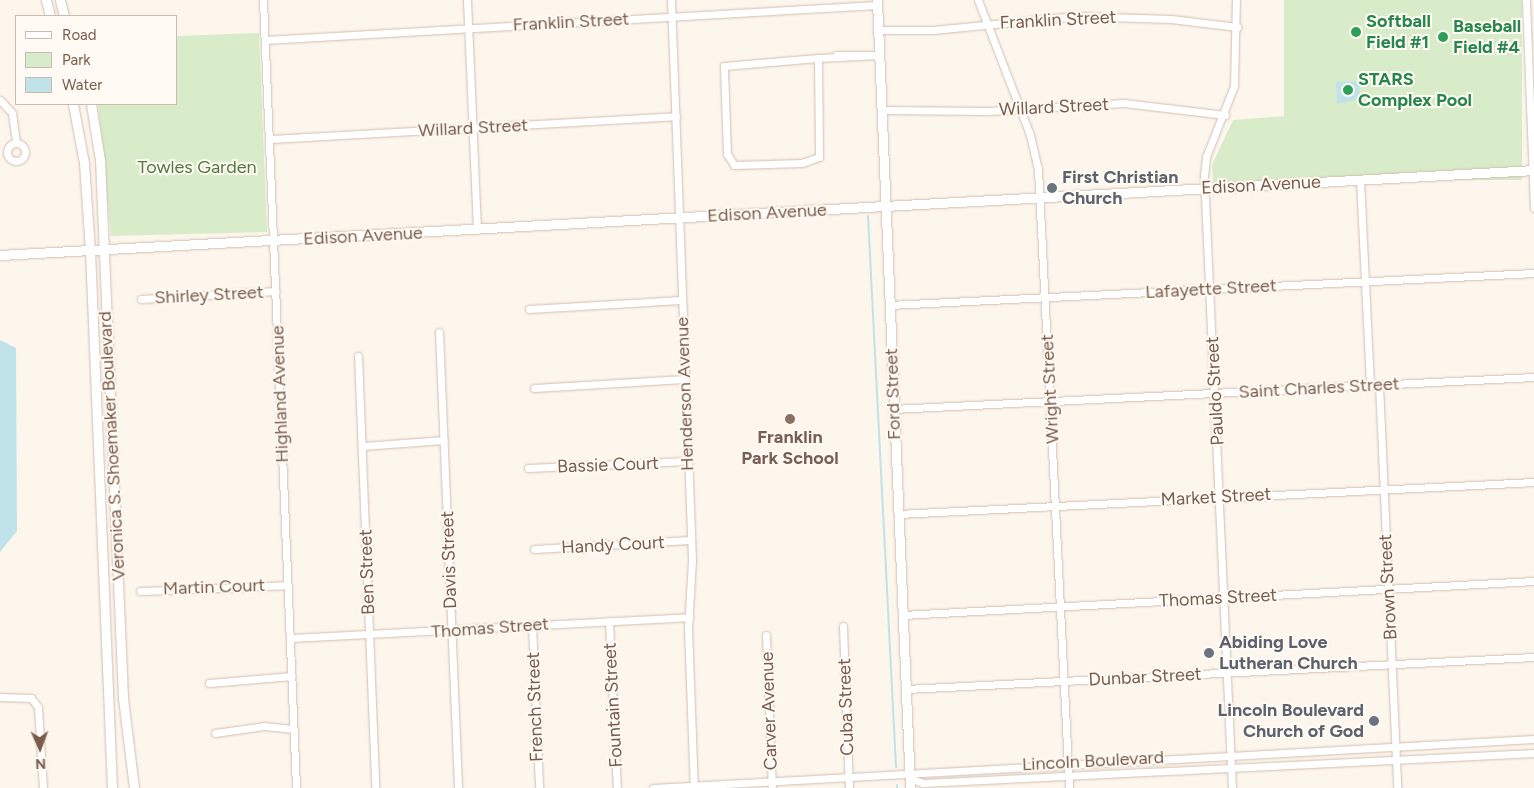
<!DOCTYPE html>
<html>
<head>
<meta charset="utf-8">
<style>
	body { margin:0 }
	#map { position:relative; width:1534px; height:788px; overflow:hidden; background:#fdf6ec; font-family:Figtree,sans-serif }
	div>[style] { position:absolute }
	.green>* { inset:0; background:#d8ecc9; transform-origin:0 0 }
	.water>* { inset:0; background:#bfe3e8 }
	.stream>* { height:2px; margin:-1px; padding:0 1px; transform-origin:1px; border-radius:1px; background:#bfe3e8 }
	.roads { filter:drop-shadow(0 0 1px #d1beb0) drop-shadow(0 0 1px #d1beb0) }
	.minor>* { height:7px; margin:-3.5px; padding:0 3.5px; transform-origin:3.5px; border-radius:3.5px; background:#fff }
	.minor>.ring { margin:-3.5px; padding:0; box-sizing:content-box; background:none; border:7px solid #fff; border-radius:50% }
	.tertiary>* { height:9px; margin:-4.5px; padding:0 4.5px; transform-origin:4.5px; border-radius:4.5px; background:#fff }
	.dots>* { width:14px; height:14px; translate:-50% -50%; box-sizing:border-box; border:2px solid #fffaf3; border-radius:50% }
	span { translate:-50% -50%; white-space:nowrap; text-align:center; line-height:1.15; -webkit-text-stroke:4px #fffaf3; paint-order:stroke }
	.street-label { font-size:18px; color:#7a5c4d }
	.leisure-label { font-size:18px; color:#27864d; font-weight:700 }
	.left { translate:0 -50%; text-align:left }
	.park-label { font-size:18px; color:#537a41 }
	.worship-label { font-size:18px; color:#5b616d; font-weight:700 }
	.right { translate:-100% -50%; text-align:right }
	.education-label { font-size:18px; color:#785e54; font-weight:700 }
	.legend { position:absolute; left:15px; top:15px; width:162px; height:90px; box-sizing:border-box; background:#fffaf3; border:1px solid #cabbb1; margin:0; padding:6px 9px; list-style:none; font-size:15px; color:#7a5c4d }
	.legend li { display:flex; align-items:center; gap:10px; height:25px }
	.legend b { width:25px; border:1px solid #cabbb1 }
	.north { position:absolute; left:15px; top:723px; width:50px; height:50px; -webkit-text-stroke:4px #fffaf3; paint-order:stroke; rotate:178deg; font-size:14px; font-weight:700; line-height:20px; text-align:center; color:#7a5c4d }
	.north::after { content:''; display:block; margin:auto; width:18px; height:22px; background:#7a5c4d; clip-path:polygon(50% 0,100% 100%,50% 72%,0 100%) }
</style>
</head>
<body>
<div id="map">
	<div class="green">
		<div style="left:1284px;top:0;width:238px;height:180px"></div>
		<div style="clip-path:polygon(259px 33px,267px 232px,111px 236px,98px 104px,176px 104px,176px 36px)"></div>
		<div style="clip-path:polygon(1287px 116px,1290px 180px,1213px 184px,1212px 165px,1233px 120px)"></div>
	</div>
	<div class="water">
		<div style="clip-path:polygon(1359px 81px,1360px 99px,1337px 104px,1336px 82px)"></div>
		<div style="clip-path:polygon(0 340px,16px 348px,17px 531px,0 552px)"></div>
	</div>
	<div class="stream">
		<div style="left:868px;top:216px;width:552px;rotate:87.09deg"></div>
		<div style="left:897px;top:785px;width:3px;rotate:90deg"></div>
	</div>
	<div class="roads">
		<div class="minor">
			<div style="left:263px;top:0;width:789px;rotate:87.6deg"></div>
			<div style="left:467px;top:0;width:230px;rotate:87.5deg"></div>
			<div style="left:671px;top:0;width:560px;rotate:87.85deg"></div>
			<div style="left:692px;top:560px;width:68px;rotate:93.4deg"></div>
			<div style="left:688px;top:628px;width:160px;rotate:87.9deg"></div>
			<div style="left:978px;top:0;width:145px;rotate:68.9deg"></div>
			<div style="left:1030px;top:135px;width:35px;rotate:77deg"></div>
			<div style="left:1038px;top:169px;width:620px;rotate:87.13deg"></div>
			<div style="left:1526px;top:0;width:208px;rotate:87.8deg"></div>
			<div style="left:878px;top:30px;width:55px"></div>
			<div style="left:933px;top:30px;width:144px;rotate:-5.6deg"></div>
			<div style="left:1076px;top:16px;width:95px;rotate:1.8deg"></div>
			<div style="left:1171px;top:19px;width:67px;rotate:6.8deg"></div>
			<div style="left:265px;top:40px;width:613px;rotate:-3.27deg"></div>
			<div style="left:836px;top:55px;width:43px"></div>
			<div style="left:818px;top:58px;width:99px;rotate:89.4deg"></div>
			<div style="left:819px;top:157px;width:18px;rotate:161deg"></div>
			<div style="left:802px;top:163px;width:68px;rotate:178.3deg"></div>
			<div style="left:734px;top:165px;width:13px;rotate:-122deg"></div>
			<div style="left:727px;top:154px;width:88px;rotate:-92deg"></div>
			<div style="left:724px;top:66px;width:94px;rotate:-4.9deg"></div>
			<div style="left:818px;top:58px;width:61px;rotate:-2.8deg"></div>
			<div style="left:0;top:100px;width:18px;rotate:47deg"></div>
			<div style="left:12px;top:113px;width:30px;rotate:82deg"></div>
			<div style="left:882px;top:110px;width:106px;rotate:0.5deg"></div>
			<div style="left:988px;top:111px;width:136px;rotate:-3.4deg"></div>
			<div style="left:1124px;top:103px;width:102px;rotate:6.8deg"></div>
			<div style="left:270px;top:139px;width:407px;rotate:-3.2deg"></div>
			<div class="ring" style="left:7px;top:143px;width:11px;height:11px"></div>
			<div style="left:1360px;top:180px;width:206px;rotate:87.2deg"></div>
			<div style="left:141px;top:299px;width:135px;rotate:-3.4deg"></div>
			<div style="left:889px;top:305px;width:646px;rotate:-2.84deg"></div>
			<div style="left:529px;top:309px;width:152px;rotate:-3.4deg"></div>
			<div style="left:439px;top:332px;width:456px;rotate:87.6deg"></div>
			<div style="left:358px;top:356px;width:432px;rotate:87.7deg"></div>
			<div style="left:1379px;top:385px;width:403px;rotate:87.4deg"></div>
			<div style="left:534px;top:388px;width:151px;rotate:-3.4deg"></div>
			<div style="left:893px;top:409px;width:642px;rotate:-2.86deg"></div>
			<div style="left:363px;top:446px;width:81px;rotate:-4.2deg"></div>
			<div style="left:528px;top:468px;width:160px;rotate:-2.5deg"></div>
			<div style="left:898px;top:514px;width:637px;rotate:-2.88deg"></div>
			<div style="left:534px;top:549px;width:157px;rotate:-3.3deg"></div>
			<div style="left:140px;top:591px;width:148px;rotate:-2.3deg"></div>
			<div style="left:902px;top:615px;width:633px;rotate:-3.08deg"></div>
			<div style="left:609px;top:621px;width:167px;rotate:87.3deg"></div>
			<div style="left:532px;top:625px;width:163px;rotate:87.5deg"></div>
			<div style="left:843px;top:626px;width:162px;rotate:87.9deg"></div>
			<div style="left:766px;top:635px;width:153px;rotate:87.8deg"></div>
			<div style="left:290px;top:638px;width:400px;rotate:-3deg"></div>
			<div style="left:209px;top:683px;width:83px;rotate:-4.8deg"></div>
			<div style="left:906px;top:689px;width:629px;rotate:-2.92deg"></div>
			<div style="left:0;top:697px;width:31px;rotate:2deg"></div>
			<div style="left:31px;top:698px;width:11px;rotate:52deg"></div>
			<div style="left:38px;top:707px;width:81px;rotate:86.5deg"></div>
			<div style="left:215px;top:733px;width:49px;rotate:-8.1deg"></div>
			<div style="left:264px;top:726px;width:30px;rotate:6deg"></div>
			<div style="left:909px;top:778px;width:15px;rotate:20deg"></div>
			<div style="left:923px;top:783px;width:612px;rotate:-2.81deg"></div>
			<div style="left:653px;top:788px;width:882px;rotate:-3.18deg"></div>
			<div style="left:1232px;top:788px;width:613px;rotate:-92.62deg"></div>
			<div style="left:1204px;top:176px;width:19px;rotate:-84deg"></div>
			<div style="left:1206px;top:157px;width:76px;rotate:-68.5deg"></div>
			<div style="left:1234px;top:86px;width:86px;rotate:-88.7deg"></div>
		</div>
		<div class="tertiary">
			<div style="left:46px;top:0;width:16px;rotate:76deg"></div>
			<div style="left:60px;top:0;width:16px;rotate:76deg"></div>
			<div style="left:877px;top:0;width:789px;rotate:87.6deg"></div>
			<div style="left:73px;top:104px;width:60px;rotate:79.4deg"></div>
			<div style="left:84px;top:163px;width:87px;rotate:86.1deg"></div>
			<div style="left:90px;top:250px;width:538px;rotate:87.66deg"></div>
			<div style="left:91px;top:104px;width:57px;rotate:80.9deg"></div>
			<div style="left:100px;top:160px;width:538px;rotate:87.55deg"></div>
			<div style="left:123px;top:698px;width:91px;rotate:83deg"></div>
			<div style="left:0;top:255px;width:1536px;rotate:-3.17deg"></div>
		</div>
	</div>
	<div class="dots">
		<div style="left:1356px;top:32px;background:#2e9e5b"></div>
		<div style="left:1443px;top:37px;background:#2e9e5b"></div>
		<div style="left:1348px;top:90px;background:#2e9e5b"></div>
		<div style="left:1052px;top:188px;background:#6b7280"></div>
		<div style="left:790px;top:419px;background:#8d6e63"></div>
		<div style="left:1209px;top:653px;background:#6b7280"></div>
		<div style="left:1374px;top:721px;background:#6b7280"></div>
	</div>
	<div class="street-label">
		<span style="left:1058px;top:20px;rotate:-3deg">Franklin Street</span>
		<span style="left:571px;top:22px;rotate:-3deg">Franklin Street</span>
		<span style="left:1054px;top:107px;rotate:-3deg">Willard Street</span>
		<span style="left:473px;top:128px;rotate:-3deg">Willard Street</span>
		<span style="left:1261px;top:185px;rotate:-3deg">Edison Avenue</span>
		<span style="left:767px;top:213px;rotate:-3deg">Edison Avenue</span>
		<span style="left:363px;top:236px;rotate:-3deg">Edison Avenue</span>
		<span style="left:1211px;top:289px;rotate:-3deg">Lafayette Street</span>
		<span style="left:209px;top:295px;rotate:-3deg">Shirley Street</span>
		<span style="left:1319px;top:388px;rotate:-3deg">Saint Charles Street</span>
		<span style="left:1050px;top:389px;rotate:-93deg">Wright Street</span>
		<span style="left:1215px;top:391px;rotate:-93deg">Pauldo Street</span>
		<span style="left:280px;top:394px;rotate:-92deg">Highland Avenue</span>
		<span style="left:685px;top:394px;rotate:-92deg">Henderson Avenue</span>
		<span style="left:893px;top:394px;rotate:-92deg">Ford Street</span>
		<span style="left:112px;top:446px;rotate:-93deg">Veronica S. Shoemaker Boulevard</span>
		<span style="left:608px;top:465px;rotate:-2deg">Bassie Court</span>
		<span style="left:1216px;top:497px;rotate:-3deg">Market Street</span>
		<span style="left:613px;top:545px;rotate:-3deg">Handy Court</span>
		<span style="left:449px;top:560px;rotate:-92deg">Davis Street</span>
		<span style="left:367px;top:572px;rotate:-92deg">Ben Street</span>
		<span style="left:214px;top:587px;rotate:-2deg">Martin Court</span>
		<span style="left:1388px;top:587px;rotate:-93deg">Brown Street</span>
		<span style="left:1218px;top:598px;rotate:-3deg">Thomas Street</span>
		<span style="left:490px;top:628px;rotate:-4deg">Thomas Street</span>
		<span style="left:1145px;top:677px;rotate:-3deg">Dunbar Street</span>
		<span style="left:613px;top:705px;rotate:-93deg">Fountain Street</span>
		<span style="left:535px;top:707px;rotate:-92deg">French Street</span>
		<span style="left:846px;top:707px;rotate:-92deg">Cuba Street</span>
		<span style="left:769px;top:711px;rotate:-92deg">Carver Avenue</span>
		<span style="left:1093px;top:761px;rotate:-3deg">Lincoln Boulevard</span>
	</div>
	<div class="leisure-label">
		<span class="left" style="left:1366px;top:32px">Softball<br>Field #1</span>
		<span class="left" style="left:1453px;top:37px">Baseball<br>Field #4</span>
		<span class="left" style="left:1358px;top:90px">STARS<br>Complex Pool</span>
	</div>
	<div class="park-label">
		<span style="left:197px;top:167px">Towles Garden</span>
	</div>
	<div class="worship-label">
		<span class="left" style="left:1062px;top:188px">First Christian<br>Church</span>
		<span class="left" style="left:1219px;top:653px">Abiding Love<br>Lutheran Church</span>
		<span class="right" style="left:1364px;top:721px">Lincoln Boulevard<br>Church of God</span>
	</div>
	<div class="education-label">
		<span style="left:790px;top:448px">Franklin<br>Park School</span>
	</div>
	<ul class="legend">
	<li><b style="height:6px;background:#fff"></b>Road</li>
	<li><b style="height:14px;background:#d8ecc9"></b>Park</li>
	<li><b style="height:14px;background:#bfe3e8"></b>Water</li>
	</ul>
	<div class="north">N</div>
</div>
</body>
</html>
